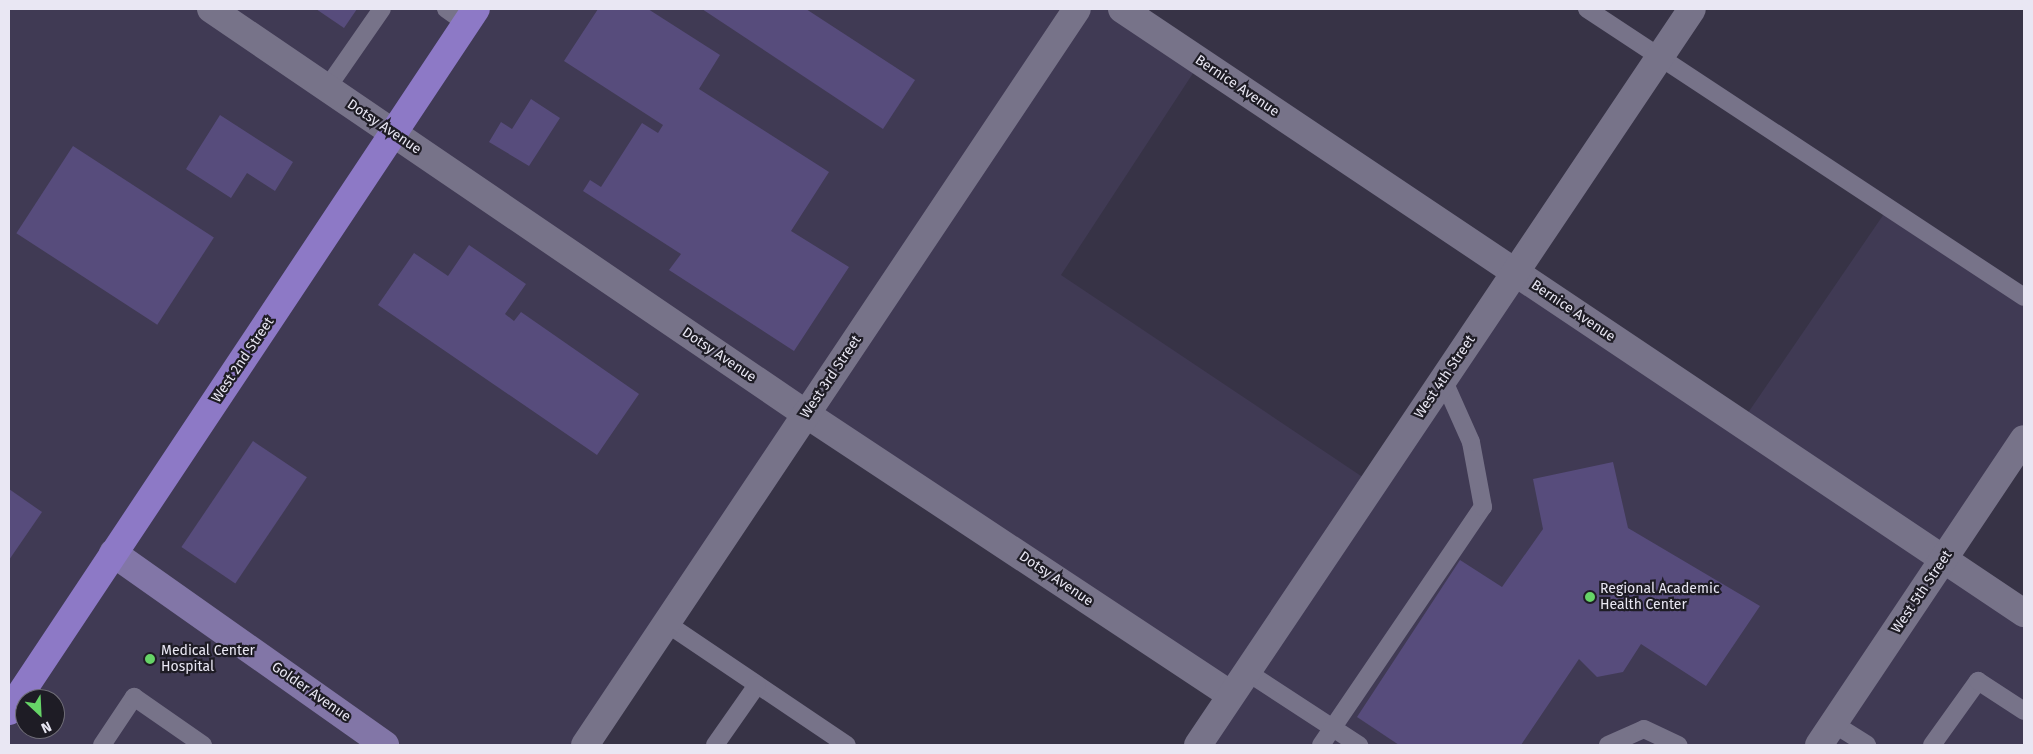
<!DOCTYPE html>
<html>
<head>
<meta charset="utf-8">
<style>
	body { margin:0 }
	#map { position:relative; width:2033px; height:754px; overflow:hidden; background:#373346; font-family:"Fira Sans",sans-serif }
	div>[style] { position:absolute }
	.built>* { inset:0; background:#403a54 }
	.building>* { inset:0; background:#574c7c; transform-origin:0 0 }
	.service>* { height:18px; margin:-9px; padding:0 9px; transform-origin:9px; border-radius:9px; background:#777389 }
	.minor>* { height:28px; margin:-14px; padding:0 14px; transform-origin:14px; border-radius:14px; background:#777389 }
	.tertiary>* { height:28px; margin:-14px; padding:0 14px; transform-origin:14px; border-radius:14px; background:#777389 }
	.secondary>* { height:28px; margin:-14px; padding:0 14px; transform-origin:14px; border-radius:14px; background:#8276a7 }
	.primary>* { height:28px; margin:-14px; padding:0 14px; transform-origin:14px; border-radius:14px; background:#8d79c6 }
	.dots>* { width:14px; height:14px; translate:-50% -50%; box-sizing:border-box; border:2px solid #1e1c25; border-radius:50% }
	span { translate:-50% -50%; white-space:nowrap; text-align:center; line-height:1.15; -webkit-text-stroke:4.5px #1e1c25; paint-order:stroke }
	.street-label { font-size:14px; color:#e9e7f3 }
	.poi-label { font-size:14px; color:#e9e7f3 }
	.left { translate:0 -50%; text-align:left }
	.frame { position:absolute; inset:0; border:10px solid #e9e7f3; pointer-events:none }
	.north { position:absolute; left:15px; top:689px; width:50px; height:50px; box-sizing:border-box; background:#1e1c25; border:1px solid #6f6d77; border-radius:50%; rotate:155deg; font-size:14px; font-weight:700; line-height:20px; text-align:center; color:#e9e7f3 }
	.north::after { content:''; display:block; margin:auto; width:18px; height:22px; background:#66d467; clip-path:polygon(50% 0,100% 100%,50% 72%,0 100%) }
</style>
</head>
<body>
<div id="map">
	<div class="built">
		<div style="clip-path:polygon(evenodd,9px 9px,1122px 9px,1201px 61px,1061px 275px,1373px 484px,1515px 272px,1741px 423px,1888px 208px,2024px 297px,2024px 439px,1944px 559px,2024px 613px,2024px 745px,1198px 745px,1231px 696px,806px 414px,585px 745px,9px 745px,9px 9px,25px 699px,55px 699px,55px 729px,25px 729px,25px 699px)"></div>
	</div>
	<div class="building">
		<div style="clip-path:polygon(316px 9px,357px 9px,344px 28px)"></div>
		<div style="clip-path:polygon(598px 9px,648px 9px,720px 55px,699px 89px,829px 172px,791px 231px,849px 267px,794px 351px,669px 270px,681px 254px,583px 191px,590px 180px,601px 187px,642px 123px,658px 133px,663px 125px,564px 61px)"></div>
		<div style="clip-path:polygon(702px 9px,806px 9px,915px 80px,883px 129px)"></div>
		<div style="clip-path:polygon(531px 99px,560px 118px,529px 166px,489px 142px,501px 122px,512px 129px)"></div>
		<div style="clip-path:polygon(220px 115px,293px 162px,275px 191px,247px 173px,231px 198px,186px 169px)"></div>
		<div style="left:73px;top:146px;width:168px;height:104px;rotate:33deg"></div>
		<div style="clip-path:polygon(469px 245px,526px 284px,505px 314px,514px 321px,521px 312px,639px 394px,597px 455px,378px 305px,414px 253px,448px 276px)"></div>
		<div style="left:253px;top:441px;width:65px;height:128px;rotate:34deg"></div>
		<div style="clip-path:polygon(1613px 462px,1628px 528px,1760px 606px,1706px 686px,1641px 644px,1623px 672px,1597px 677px,1579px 659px,1521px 745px,1399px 745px,1357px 717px,1460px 560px,1502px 587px,1543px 529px,1533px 479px)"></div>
		<div style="clip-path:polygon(9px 489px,42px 512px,9px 560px)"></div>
	</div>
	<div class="service">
		<div style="left:446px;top:9px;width:24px;rotate:35deg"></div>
		<div style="left:1587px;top:9px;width:523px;rotate:33.39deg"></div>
		<div style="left:327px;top:88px;width:96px;rotate:-55.2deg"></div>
		<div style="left:666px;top:623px;width:218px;rotate:34deg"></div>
		<div style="left:1247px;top:672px;width:134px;rotate:33.1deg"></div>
		<div style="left:1834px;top:724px;width:39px;rotate:32deg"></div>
		<div style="left:102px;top:745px;width:58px;rotate:-56.3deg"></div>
		<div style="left:134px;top:697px;width:84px;rotate:34.8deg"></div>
		<div style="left:715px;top:745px;width:73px;rotate:-55deg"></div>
		<div style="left:1321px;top:745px;width:288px;rotate:-55.8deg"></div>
		<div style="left:1483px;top:507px;width:66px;rotate:-100.5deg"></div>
		<div style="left:1471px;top:442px;width:69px;rotate:-114deg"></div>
		<div style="left:1608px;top:745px;width:39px;rotate:-24deg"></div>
		<div style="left:1644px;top:729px;width:38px;rotate:25deg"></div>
		<div style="left:1932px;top:745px;width:79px;rotate:-54.3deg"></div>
		<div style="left:1978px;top:681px;width:55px;rotate:33.1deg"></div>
	</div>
	<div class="minor">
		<div style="left:211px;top:9px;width:720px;rotate:34.24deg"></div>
		<div style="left:806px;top:414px;width:509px;rotate:33.47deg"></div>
		<div style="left:1122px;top:9px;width:1086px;rotate:33.81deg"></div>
		<div style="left:1198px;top:745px;width:886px;rotate:-56.13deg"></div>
	</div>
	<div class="tertiary">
		<div style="left:585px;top:745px;width:885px;rotate:-56.24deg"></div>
		<div style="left:1819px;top:745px;width:368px;rotate:-56.2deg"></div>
	</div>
	<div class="secondary">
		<div style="left:113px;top:553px;width:333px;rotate:35.2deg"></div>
	</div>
	<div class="primary">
		<div style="left:9px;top:711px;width:843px;rotate:-56.37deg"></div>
	</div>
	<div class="dots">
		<div style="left:1590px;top:597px;background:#66d467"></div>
		<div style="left:150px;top:659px;background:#66d467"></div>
	</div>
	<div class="street-label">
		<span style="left:1237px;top:86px;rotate:34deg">Bernice Avenue</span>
		<span style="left:384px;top:127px;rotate:34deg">Dotsy Avenue</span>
		<span style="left:1573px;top:311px;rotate:34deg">Bernice Avenue</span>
		<span style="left:719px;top:355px;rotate:34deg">Dotsy Avenue</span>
		<span style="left:243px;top:360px;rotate:-56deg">West 2nd Street</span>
		<span style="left:831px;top:377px;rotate:-56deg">West 3rd Street</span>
		<span style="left:1445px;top:377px;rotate:-56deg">West 4th Street</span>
		<span style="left:1056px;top:579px;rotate:34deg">Dotsy Avenue</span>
		<span style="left:1922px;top:592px;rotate:-56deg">West 5th Street</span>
		<span style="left:311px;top:692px;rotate:35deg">Golder Avenue</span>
	</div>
	<div class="poi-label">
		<span class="left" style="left:1600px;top:597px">Regional Academic<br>Health Center</span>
		<span class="left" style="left:161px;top:659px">Medical Center<br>Hospital</span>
	</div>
	<div class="frame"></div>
	<div class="north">N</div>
</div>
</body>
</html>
